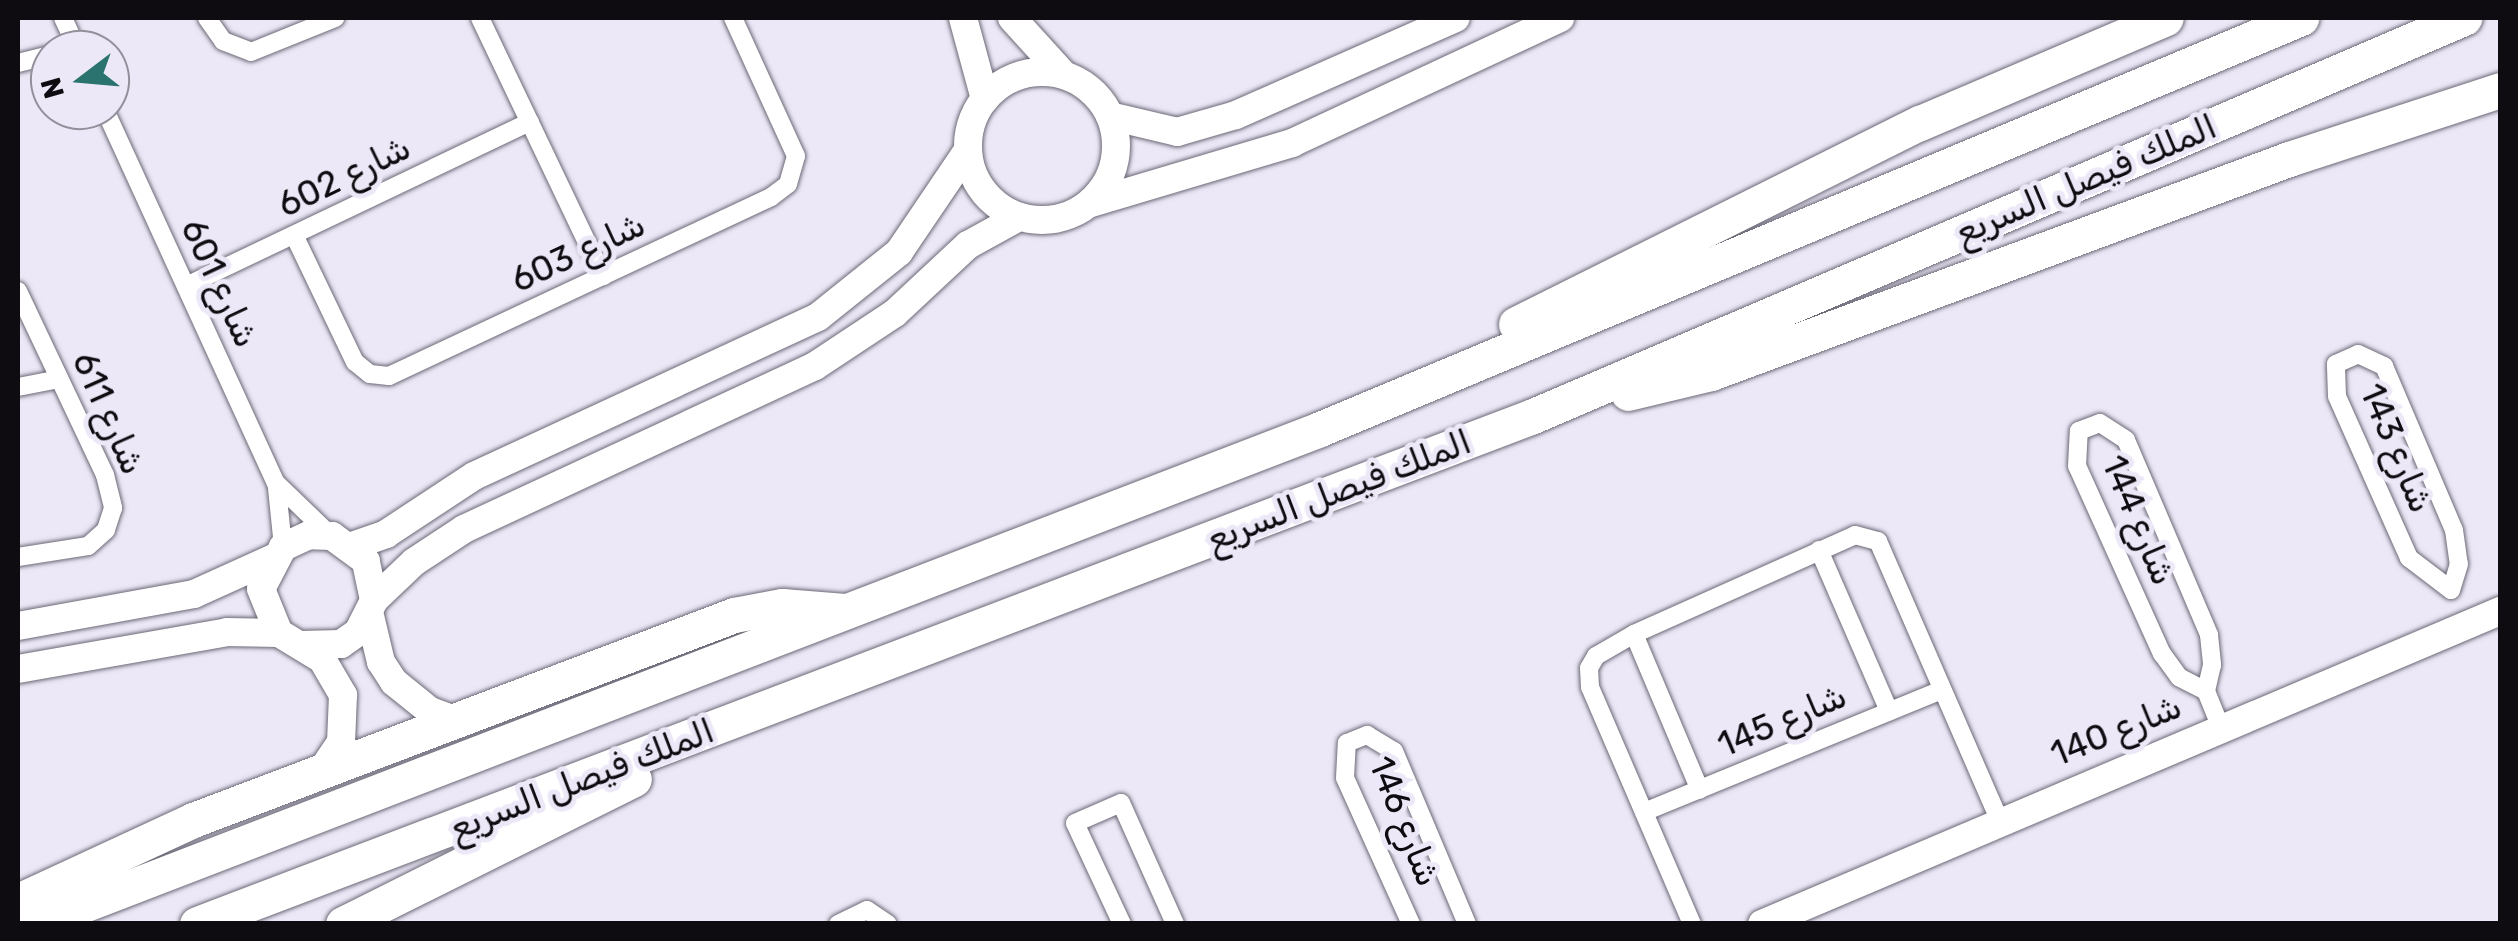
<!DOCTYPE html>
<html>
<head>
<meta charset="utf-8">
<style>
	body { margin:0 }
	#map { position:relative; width:2518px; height:941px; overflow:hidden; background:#ece8f7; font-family:Rubik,Vazirmatn,sans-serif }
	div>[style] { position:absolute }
	.roads { filter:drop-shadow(0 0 2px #6c6876) drop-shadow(0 0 2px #6c6876) }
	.street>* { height:18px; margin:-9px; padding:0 9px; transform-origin:9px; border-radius:9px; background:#fff }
	.secondary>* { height:28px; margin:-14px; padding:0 14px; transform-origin:14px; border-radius:14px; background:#fff }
	.secondary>.ring { margin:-14px; padding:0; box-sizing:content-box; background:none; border:28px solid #fff; border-radius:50% }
	.highway>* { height:35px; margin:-17.5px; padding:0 17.5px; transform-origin:17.5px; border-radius:17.5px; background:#fff }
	span { translate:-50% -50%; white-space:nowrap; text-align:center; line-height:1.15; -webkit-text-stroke:10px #ece8f7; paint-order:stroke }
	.street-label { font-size:35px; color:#0e0c11 }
	.frame { position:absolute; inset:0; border:20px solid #0e0c11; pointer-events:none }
	.north { position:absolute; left:30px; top:30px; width:100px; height:100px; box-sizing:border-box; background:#ece8f7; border:2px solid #93909b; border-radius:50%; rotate:254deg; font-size:28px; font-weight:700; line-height:40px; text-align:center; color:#0e0c11 }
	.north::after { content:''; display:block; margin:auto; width:35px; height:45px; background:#2a736e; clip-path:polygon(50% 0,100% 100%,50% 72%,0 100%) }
</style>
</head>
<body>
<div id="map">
	<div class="roads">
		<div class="street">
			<div style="left:63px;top:18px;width:35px;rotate:65deg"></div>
			<div style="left:207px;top:18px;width:28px;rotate:55deg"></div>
			<div style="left:223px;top:41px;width:30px;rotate:21deg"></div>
			<div style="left:251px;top:52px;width:91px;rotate:-22deg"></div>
			<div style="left:480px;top:18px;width:286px;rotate:64.5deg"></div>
			<div style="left:18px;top:63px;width:33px;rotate:-14deg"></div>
			<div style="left:105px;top:110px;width:410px;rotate:65.4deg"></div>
			<div style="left:276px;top:483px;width:74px;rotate:43.9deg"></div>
			<div style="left:295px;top:237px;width:139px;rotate:64.4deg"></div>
			<div style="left:355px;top:362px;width:19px;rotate:39deg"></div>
			<div style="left:370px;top:374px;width:19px;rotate:6deg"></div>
			<div style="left:389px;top:376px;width:422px;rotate:-25.1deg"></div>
			<div style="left:771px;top:197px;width:21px;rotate:-37deg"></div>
			<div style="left:788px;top:184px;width:29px;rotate:-74deg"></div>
			<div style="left:796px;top:156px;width:152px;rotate:-114.5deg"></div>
			<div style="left:186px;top:286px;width:381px;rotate:-25.5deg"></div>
			<div style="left:18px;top:291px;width:204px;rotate:64.7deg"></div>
			<div style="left:105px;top:475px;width:34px;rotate:76deg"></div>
			<div style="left:113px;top:508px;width:23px;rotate:108deg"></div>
			<div style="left:106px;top:530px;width:24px;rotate:138deg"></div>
			<div style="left:88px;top:546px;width:71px;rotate:171.1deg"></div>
			<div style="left:2358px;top:354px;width:29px;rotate:25deg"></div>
			<div style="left:2384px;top:366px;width:178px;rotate:66.9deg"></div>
			<div style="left:2454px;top:530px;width:34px;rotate:82deg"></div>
			<div style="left:2459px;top:564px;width:27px;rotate:107deg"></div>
			<div style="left:2451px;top:590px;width:53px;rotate:-142.7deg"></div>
			<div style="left:2409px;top:558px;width:177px;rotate:-114deg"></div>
			<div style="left:2337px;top:396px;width:32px;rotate:-92deg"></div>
			<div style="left:2336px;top:364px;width:24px;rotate:-24deg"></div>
			<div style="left:18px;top:387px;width:42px;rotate:-11deg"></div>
			<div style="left:2100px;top:423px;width:31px;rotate:33deg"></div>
			<div style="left:2126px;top:440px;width:212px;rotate:66.9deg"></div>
			<div style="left:2209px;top:635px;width:30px;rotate:84deg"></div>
			<div style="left:2212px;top:665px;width:27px;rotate:103deg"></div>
			<div style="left:2206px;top:691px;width:30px;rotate:-153deg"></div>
			<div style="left:2179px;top:677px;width:29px;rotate:-126deg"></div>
			<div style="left:2162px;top:654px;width:206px;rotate:-114.3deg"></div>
			<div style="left:2077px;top:466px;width:35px;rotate:-87deg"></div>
			<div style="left:2079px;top:431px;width:22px;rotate:-21deg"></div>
			<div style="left:277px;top:488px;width:59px;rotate:84.2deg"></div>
			<div style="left:1819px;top:550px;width:176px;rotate:66.5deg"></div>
			<div style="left:1634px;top:634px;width:169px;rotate:67.1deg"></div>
			<div style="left:2206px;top:691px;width:40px;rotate:68deg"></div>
			<div style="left:1644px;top:812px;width:322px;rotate:-22.3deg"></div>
			<div style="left:838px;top:924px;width:32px;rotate:-26deg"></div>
			<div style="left:867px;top:910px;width:25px;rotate:34deg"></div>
			<div style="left:1122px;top:924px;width:111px;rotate:-115deg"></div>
			<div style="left:1075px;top:823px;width:50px;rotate:-23.5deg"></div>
			<div style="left:1121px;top:803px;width:133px;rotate:65.9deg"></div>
			<div style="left:1411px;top:924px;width:160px;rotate:-114.3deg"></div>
			<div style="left:1345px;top:778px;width:35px;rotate:-87deg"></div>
			<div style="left:1347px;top:743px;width:22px;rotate:-22deg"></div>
			<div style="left:1367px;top:735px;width:31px;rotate:31deg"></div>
			<div style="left:1394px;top:751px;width:188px;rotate:67.1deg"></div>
			<div style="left:1692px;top:924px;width:258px;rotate:-113.3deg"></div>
			<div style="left:1590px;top:687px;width:19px;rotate:-93deg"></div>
			<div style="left:1589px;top:668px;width:14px;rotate:-60deg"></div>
			<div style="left:1596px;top:656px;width:44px;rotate:-30.1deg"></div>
			<div style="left:1634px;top:634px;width:242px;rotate:-24.1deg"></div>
			<div style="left:1855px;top:535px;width:24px;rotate:15deg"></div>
			<div style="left:1878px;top:541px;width:303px;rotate:66.5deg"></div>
		</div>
		<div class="secondary">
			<div style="left:963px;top:18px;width:84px;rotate:74.8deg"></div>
			<div style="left:1012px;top:18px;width:76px;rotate:47.7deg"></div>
			<div class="ring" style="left:968px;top:72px;width:120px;height:120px"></div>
			<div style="left:1110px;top:116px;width:69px;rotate:13.4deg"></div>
			<div style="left:1177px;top:132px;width:61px;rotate:-16.1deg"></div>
			<div style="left:1236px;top:115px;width:240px;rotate:-23.8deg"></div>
			<div style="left:1091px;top:203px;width:210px;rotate:-16.6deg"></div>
			<div style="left:1292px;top:143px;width:296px;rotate:-25deg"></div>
			<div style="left:352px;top:546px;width:36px;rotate:-19deg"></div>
			<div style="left:386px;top:534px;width:105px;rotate:-33.4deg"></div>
			<div style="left:474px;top:476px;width:379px;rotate:-24.8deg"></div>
			<div style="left:818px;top:317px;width:104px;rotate:-38.7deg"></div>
			<div style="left:899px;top:252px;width:123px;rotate:-55.9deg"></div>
			<div style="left:374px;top:600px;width:55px;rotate:-43.5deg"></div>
			<div style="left:414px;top:562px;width:60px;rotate:-33.4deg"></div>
			<div style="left:464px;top:529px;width:387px;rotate:-24.9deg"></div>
			<div style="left:815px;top:366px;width:96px;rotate:-33.5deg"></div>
			<div style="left:895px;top:313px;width:100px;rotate:-43deg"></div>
			<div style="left:968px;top:245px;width:58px;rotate:-28.8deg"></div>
			<div style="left:370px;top:616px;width:47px;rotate:76.6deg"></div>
			<div style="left:381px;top:662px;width:24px;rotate:57deg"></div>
			<div style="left:394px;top:682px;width:46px;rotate:38.9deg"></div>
			<div style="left:430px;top:711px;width:23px;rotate:20deg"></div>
			<div style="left:18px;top:626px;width:179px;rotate:-10.3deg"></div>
			<div style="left:194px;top:594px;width:85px;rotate:-24.4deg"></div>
			<div style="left:301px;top:645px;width:40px;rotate:-1.4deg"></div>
			<div style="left:341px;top:644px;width:21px;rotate:-35deg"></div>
			<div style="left:358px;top:632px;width:36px;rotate:-63deg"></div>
			<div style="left:374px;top:600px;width:40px;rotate:-102deg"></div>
			<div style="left:366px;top:561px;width:42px;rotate:-143.7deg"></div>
			<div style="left:332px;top:536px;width:23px;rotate:-178deg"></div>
			<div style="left:309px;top:535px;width:29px;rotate:155deg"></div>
			<div style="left:283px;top:547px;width:47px;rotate:117.6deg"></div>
			<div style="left:261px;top:589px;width:48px;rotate:67.8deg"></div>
			<div style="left:279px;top:633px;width:50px;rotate:31.2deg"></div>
			<div style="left:322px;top:659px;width:42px;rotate:59.7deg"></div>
			<div style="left:343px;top:695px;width:47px;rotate:92.4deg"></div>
			<div style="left:341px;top:742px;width:32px;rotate:124deg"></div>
			<div style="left:18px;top:669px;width:212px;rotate:-10deg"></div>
			<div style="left:227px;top:632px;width:52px;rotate:1.1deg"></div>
			<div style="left:1762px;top:924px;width:802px;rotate:-22.98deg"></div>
		</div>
		<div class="highway">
			<div style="left:1516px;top:324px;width:451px;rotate:-26.5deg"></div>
			<div style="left:1920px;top:123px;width:267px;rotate:-23.1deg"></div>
			<div style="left:1628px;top:393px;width:85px;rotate:-13.5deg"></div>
			<div style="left:1711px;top:373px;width:616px;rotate:-20.32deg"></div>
			<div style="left:2289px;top:159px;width:222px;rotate:-18.1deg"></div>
			<div style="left:18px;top:901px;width:193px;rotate:-24.8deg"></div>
			<div style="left:193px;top:820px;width:579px;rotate:-20.75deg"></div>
			<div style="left:734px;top:615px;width:49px;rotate:-10.6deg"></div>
			<div style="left:782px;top:606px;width:63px;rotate:4.5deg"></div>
			<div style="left:34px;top:924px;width:1378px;rotate:-21.05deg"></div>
			<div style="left:1320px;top:429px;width:1064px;rotate:-22.73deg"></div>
			<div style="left:197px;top:924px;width:1429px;rotate:-20.82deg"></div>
			<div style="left:1533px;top:416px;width:1013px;rotate:-23.15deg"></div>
			<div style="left:343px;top:924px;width:325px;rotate:-26.5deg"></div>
		</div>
	</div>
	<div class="street-label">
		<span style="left:344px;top:176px;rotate:-26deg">شارع 602</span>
		<span style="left:2086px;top:179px;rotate:-23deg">الملك فيصل السريع</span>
		<span style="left:578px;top:252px;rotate:-25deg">شارع 603</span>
		<span style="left:220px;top:283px;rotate:65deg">شارع 601</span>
		<span style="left:109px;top:413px;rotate:66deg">شارع 611</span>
		<span style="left:2397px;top:448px;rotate:67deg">شارع 143</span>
		<span style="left:1339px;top:490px;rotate:-21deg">الملك فيصل السريع</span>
		<span style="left:2139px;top:520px;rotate:67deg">شارع 144</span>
		<span style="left:1782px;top:720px;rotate:-23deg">شارع 145</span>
		<span style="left:2116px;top:730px;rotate:-22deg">شارع 140</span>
		<span style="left:582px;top:779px;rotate:-21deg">الملك فيصل السريع</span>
		<span style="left:1405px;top:821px;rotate:68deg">شارع 146</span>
	</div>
	<div class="frame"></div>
	<div class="north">N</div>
</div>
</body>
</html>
